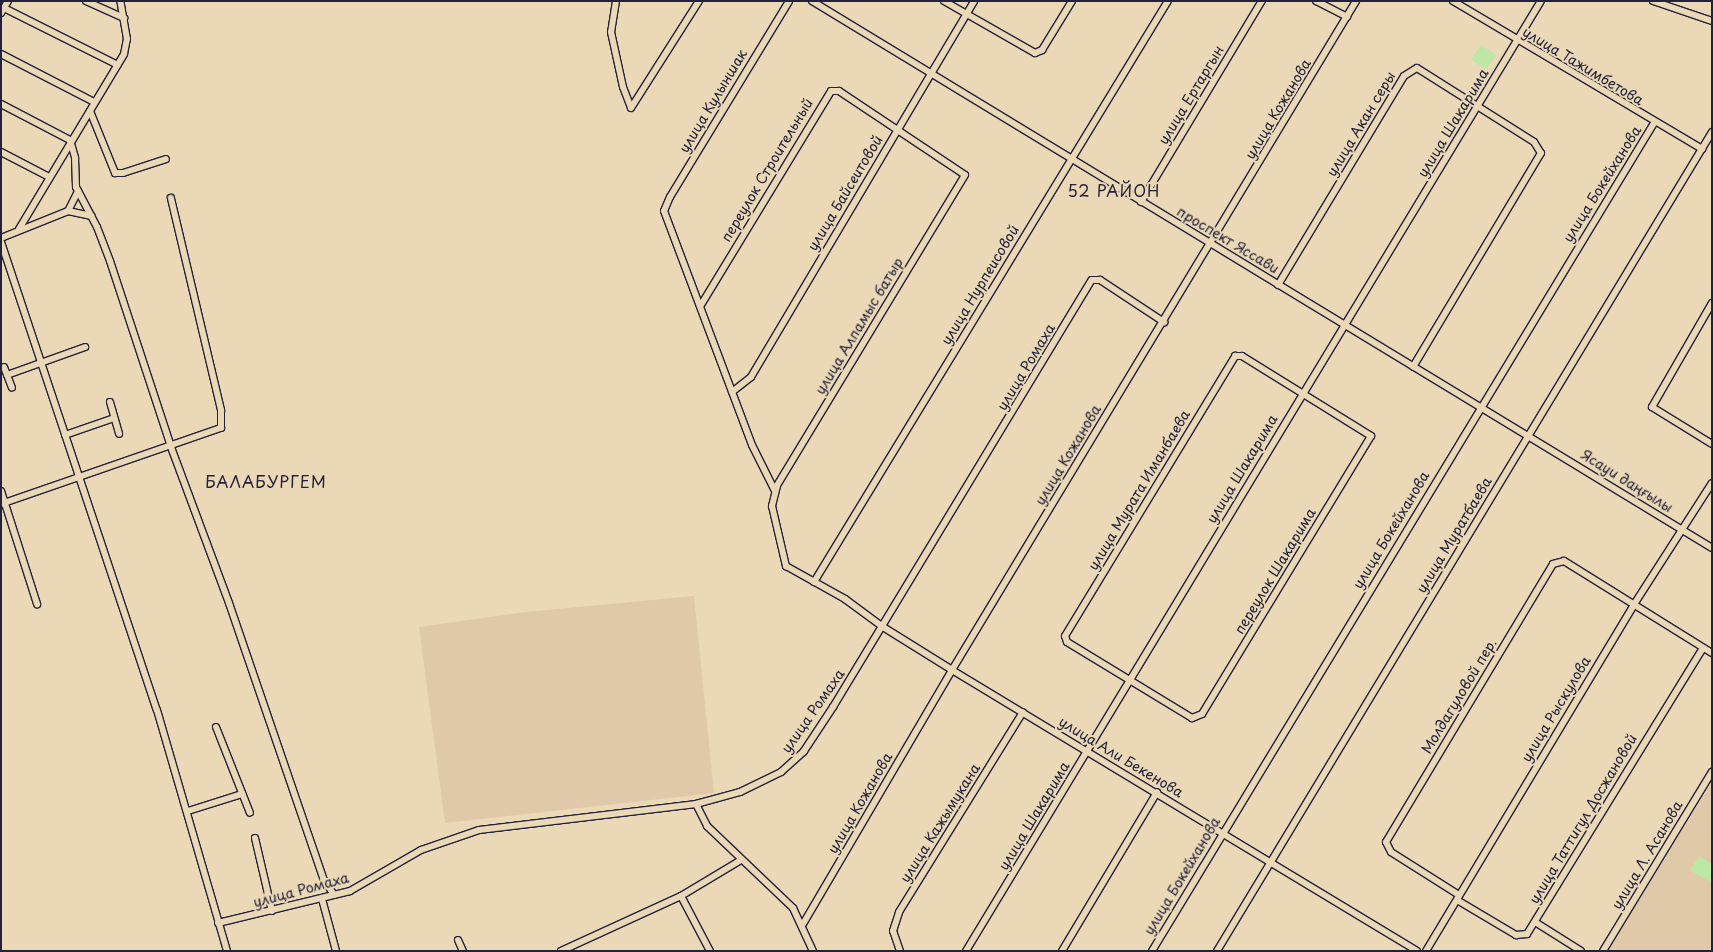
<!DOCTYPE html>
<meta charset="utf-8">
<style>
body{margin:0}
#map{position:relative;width:1713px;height:952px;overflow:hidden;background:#ebd8b6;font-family:"Playpen Sans",sans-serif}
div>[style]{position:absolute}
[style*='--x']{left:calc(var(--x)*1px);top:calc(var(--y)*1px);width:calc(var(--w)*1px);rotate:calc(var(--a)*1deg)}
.built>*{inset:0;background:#e0c9a8}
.green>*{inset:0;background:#bce7a4}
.roads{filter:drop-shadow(1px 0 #22223b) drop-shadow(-1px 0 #22223b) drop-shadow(0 1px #22223b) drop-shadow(0 -1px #22223b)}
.street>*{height:6px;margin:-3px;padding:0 3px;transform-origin:3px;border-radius:3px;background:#ebd8b6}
span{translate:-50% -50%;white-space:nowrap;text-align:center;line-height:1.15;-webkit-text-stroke:4px #ebd8b6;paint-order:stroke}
.street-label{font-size:14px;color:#22223b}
.quarter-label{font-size:16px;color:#22223b;letter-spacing:1px}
.frame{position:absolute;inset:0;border:2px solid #22223b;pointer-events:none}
</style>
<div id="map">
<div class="built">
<i style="clip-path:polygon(694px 596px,714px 793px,445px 823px,419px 627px,526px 612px)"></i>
<i style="clip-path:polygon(1712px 782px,1712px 946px,1709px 951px,1608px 951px)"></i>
</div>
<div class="green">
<i style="clip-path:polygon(1481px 45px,1496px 55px,1486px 70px,1471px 59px)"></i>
<i style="clip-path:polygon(1699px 856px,1712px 864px,1712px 883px,1690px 870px)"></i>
</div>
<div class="roads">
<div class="street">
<i style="--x:86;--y:1;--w:42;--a:24.1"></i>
<i style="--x:616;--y:1;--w:31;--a:99"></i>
<i style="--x:611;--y:32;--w:56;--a:77.7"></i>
<i style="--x:623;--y:87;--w:22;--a:69"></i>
<i style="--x:812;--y:1;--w:1053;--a:31.29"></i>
<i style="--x:944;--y:1;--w:105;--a:29.7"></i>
<i style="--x:1035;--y:53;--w:8;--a:-23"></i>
<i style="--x:1042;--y:50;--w:57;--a:-58.5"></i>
<i style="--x:1316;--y:1;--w:35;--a:27"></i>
<i style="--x:1453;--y:1;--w:290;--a:30.7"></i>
<i style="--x:1653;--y:1;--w:62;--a:18.7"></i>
<i style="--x:4;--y:8;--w:127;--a:26.6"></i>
<i style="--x:1;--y:13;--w:14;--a:-60"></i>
<i style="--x:1;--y:54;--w:105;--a:27.3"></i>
<i style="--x:1;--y:104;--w:78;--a:27.6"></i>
<i style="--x:70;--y:140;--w:19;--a:74"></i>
<i style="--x:75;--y:158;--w:29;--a:88"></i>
<i style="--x:76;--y:187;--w:45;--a:62.3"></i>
<i style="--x:97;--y:227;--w:36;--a:69"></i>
<i style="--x:110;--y:261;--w:196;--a:71.8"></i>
<i style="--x:171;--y:447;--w:166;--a:69.6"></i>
<i style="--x:229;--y:603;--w:293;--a:71.1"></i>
<i style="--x:324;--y:880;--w:18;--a:56"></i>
<i style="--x:631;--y:108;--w:127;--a:-57.6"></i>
<i style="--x:90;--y:111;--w:67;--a:68"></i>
<i style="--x:115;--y:173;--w:8;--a:0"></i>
<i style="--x:123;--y:173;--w:45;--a:-18"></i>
<i style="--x:1;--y:152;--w:54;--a:27.5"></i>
<i style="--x:1141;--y:202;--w:235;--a:-59"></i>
<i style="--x:68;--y:211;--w:22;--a:-63"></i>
<i style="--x:19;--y:229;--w:204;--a:-59"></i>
<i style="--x:124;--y:54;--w:15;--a:-79"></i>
<i style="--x:127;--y:39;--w:39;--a:-100"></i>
<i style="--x:1;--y:238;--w:72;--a:-21.9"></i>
<i style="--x:68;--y:211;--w:24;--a:12"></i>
<i style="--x:1;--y:242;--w:493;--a:71.6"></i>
<i style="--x:157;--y:710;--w:251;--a:73.8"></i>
<i style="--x:1278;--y:285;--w:244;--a:-58.9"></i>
<i style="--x:1404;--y:76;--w:15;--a:-32"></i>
<i style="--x:1417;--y:68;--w:138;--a:32.3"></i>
<i style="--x:1534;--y:142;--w:13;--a:58"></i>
<i style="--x:1541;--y:153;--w:249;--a:120.9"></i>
<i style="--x:1712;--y:303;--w:120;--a:120"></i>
<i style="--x:1652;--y:407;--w:70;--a:31.7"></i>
<i style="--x:701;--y:305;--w:250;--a:-58.7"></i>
<i style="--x:831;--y:91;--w:8;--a:0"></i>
<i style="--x:839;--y:91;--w:151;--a:33.7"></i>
<i style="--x:965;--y:175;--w:363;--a:121.2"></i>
<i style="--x:777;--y:486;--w:21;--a:104"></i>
<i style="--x:772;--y:506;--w:62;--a:76.9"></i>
<i style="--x:786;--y:566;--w:68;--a:29.2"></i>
<i style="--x:845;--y:599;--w:47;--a:36.4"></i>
<i style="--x:883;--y:627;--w:81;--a:31.9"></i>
<i style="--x:952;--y:670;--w:543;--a:31.14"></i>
<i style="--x:1235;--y:356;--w:7;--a:0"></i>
<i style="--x:1242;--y:356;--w:152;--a:31.8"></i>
<i style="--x:1371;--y:436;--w:325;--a:121.3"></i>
<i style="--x:1202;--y:714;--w:11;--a:158"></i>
<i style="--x:1192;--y:718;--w:146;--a:-148.7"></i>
<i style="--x:1067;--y:642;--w:6;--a:-108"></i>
<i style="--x:1065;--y:636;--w:328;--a:-58.7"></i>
<i style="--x:4;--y:367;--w:22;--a:69"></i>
<i style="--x:7;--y:375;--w:83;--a:-19.7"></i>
<i style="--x:732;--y:392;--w:24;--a:-38"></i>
<i style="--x:751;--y:377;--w:437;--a:-59.3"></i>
<i style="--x:110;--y:402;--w:33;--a:74"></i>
<i style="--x:65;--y:435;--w:52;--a:-19.1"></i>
<i style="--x:1;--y:491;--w:119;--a:72.3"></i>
<i style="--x:775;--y:491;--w:51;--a:-116.6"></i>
<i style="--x:752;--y:445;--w:250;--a:-110.6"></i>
<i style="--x:664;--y:211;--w:15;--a:-67"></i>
<i style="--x:670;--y:197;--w:229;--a:-58.7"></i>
<i style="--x:1;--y:504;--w:233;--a:-19.1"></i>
<i style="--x:221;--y:428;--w:18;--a:-90"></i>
<i style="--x:221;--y:410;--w:218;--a:-103.3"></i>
<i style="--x:814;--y:582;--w:680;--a:-58.65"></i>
<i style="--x:216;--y:727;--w:92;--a:68.4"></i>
<i style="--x:696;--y:804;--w:25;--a:63"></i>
<i style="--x:707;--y:826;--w:119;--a:43.6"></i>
<i style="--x:793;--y:908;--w:47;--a:65.1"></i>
<i style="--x:188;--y:811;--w:57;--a:-17.5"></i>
<i style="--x:255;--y:838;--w:75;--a:76.9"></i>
<i style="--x:1459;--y:895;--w:80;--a:-147.7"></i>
<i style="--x:1391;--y:852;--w:11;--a:-117"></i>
<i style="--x:1386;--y:842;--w:324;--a:-59"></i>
<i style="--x:1553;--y:564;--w:11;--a:-15"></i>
<i style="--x:1564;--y:561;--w:174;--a:31.9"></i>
<i style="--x:681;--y:896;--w:62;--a:62.2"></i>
<i style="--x:322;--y:899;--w:54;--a:74.9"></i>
<i style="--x:1457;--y:900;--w:69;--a:30.7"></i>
<i style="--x:1516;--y:935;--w:11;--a:-5"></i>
<i style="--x:1527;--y:934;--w:336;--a:-58.4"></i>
<i style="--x:1535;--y:922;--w:54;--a:32.2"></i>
<i style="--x:218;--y:923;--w:136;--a:-13.6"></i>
<i style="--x:350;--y:891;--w:82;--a:-30"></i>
<i style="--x:421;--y:850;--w:61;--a:-19"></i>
<i style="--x:479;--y:830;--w:219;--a:-6.8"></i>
<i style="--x:696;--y:804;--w:46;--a:-15.3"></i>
<i style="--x:740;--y:792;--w:46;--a:-26"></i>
<i style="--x:781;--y:772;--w:31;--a:-42"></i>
<i style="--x:804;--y:751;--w:53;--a:-56.6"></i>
<i style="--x:833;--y:707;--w:499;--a:-58.8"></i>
<i style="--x:1092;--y:280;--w:8;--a:0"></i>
<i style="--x:1100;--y:280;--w:77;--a:33.3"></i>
<i style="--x:803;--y:924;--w:294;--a:-59.6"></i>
<i style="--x:952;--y:670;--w:782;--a:-58.87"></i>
<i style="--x:458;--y:940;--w:12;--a:66"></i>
<i style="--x:561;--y:951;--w:132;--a:-24.6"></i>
<i style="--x:681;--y:896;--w:70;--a:-31"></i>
<i style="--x:900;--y:951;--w:21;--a:-109"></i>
<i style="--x:893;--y:931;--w:20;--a:-72"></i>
<i style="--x:899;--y:912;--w:235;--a:-58.2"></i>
<i style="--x:966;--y:951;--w:1110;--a:-58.82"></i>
<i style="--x:1062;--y:951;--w:185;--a:-59.1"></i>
<i style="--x:1152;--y:951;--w:968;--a:-58.77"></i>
<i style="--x:1217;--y:951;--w:957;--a:-58.85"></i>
<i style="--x:1426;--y:951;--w:402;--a:-59"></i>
<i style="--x:1633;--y:606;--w:146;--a:-57.3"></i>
<i style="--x:1603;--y:951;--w:210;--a:-58.7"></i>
</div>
</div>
<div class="street-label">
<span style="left:1583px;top:66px;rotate:31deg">улица Тажимбетова</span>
<span style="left:1191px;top:95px;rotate:-59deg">улица Ертаргын</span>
<span style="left:713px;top:101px;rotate:-59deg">улица Кулыншак</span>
<span style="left:1278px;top:109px;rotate:-59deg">улица Кожанова</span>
<span style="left:1453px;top:123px;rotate:-59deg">улица Шакарима</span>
<span style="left:1361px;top:124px;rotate:-59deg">улица Акан серы</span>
<span style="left:767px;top:170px;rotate:-59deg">переулок Строительный</span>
<span style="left:1602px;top:184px;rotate:-58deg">улица Бокейханова</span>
<span style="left:845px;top:193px;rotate:-59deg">улица Байсеитовой</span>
<span style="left:1228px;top:240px;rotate:31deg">проспект Яссави</span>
<span style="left:980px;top:285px;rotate:-59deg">улица Нурпеисовой</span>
<span style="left:859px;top:326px;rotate:-59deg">улица Алпамыс батыр</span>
<span style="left:1026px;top:367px;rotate:-59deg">улица Ромаха</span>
<span style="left:1068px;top:455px;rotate:-59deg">улица Кожанова</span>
<span style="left:1242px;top:469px;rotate:-59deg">улица Шакарима</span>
<span style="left:1627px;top:481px;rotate:32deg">Ясауи даңғылы</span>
<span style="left:1139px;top:490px;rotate:-59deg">улица Мурата Иманбаева</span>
<span style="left:1391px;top:530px;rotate:-59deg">улица Бокейханова</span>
<span style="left:1454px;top:535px;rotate:-59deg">улица Муратбаева</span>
<span style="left:1275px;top:571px;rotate:-59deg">переулок Шакарима</span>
<span style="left:1459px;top:696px;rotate:-59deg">Молдагуловой пер.</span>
<span style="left:1556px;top:709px;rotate:-59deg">улица Рыскулова</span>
<span style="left:813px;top:711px;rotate:-55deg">улица Ромаха</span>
<span style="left:1121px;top:757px;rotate:31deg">улица Али Бекенова</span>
<span style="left:860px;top:803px;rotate:-60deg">улица Кожанова</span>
<span style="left:1034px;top:816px;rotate:-59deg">улица Шакарима</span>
<span style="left:1583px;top:819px;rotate:-59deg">улица Таттигул Досжановой</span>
<span style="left:940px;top:823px;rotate:-58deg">улица Кажымукана</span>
<span style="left:1647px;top:855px;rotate:-59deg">улица Л. Асанова</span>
<span style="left:1182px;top:876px;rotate:-59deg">улица Бокейханова</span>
<span style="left:301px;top:890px;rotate:-15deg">улица Ромаха</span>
</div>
<div class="quarter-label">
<span style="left:1114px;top:190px">52 РАЙОН</span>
<span style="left:266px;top:481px">БАЛАБУРГЕМ</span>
</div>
<div class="frame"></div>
</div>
